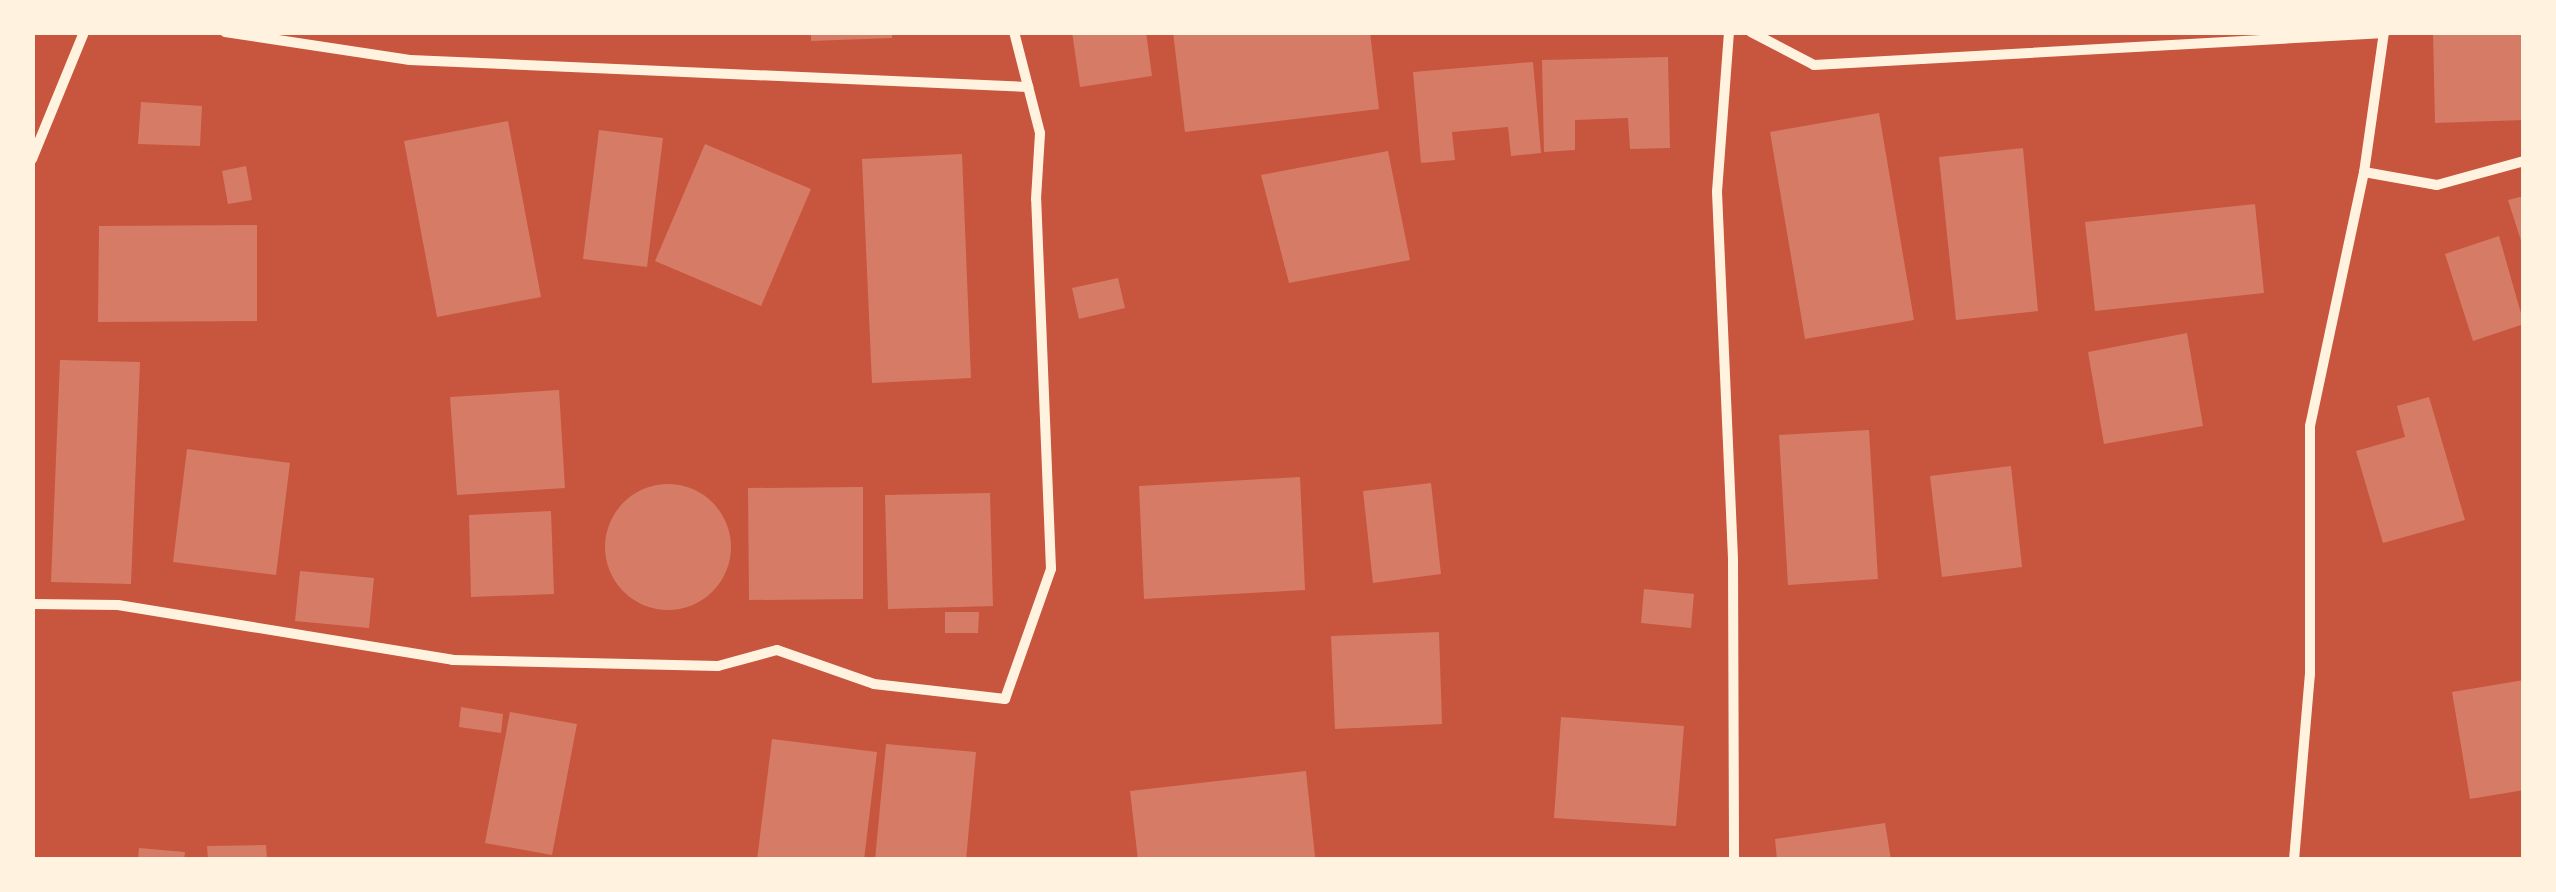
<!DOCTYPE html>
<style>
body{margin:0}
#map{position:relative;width:2556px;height:892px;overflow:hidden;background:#c8553d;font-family:Merriweather,serif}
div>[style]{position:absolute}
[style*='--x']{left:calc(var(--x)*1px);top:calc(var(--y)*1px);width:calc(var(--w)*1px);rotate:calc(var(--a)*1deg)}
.building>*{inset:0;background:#d67c66}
.round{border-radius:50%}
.minor>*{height:10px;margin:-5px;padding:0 5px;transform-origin:5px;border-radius:5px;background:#fff3e0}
span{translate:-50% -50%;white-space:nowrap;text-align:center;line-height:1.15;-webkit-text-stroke:10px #fff3e0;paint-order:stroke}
.frame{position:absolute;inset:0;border:35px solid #fff3e0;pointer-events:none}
</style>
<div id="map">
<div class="building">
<i style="clip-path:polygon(811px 32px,892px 32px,892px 38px,811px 41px)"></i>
<i style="clip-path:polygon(1072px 32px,1146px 32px,1152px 76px,1080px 87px)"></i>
<i style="clip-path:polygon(1173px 32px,1370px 32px,1379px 109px,1185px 132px)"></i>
<i style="clip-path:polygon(2433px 32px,2523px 32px,2524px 120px,2435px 123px)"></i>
<i style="clip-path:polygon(1668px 57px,1670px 148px,1630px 149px,1628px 118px,1575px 120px,1575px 150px,1544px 152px,1542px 60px)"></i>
<i style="clip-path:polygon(1533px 62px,1541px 153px,1511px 156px,1508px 127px,1452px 132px,1455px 160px,1421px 163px,1413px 72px)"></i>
<i style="clip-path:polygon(141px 102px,202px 106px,200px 146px,138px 144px)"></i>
<i style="clip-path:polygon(1879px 113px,1914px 320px,1805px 339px,1770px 132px)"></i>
<i style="clip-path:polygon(508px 121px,541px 297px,437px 317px,404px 141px)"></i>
<i style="clip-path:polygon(599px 130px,663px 138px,647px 267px,583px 259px)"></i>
<i style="clip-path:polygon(705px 144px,811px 189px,761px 306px,655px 261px)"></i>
<i style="clip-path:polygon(2023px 148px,2038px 311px,1956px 320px,1939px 157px)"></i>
<i style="clip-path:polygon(1388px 151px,1410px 260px,1289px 283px,1261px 175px)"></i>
<i style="clip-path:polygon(962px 154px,971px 378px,872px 383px,862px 159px)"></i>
<i style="clip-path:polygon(246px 166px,252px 200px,228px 204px,222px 171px)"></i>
<i style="clip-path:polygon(2524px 196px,2524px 247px,2523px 247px,2508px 200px)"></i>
<i style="clip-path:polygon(2255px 204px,2264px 293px,2095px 311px,2085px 222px)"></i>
<i style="clip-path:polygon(257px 225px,257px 321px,98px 322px,99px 226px)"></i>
<i style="clip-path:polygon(2499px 236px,2524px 324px,2473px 341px,2445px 254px)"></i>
<i style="clip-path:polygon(1118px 278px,1125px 308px,1079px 319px,1072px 288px)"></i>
<i style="clip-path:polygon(2187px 333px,2203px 426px,2104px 444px,2088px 352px)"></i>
<i style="clip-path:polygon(60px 360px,140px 362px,131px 584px,51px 582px)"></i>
<i style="clip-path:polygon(559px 390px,565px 488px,457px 495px,450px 397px)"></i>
<i style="clip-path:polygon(2429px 397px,2465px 520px,2383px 543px,2356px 451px,2405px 437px,2397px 406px)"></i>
<i style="clip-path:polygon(1869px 430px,1878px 579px,1788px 585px,1779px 435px)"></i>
<i style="clip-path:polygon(187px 449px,290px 463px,276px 575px,173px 562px)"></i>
<i style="clip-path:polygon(2011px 466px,2022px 567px,1942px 577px,1930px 476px)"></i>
<i style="clip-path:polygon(1300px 477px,1305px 590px,1144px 599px,1139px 486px)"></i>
<i style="clip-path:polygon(1431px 483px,1441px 574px,1373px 583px,1363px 491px)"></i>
<i class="round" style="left:605px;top:484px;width:126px;height:126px"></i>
<i style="clip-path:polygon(863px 487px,863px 599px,749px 600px,748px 488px)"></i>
<i style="clip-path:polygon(990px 493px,993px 606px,888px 609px,885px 495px)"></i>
<i style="clip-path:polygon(551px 511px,554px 594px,471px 597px,469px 515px)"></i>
<i style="clip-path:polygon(300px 571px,374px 578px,369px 628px,295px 621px)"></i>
<i style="clip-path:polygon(1644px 589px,1694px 594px,1691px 628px,1641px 623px)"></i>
<i style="clip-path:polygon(945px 612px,979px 612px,978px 633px,945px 633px)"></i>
<i style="clip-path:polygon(1439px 632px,1442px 724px,1335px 729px,1331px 636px)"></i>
<i style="clip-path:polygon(2524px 680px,2524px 790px,2470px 799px,2452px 692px)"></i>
<i style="clip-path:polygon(461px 707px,503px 714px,501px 733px,459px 727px)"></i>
<i style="clip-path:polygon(510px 712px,577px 724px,552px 855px,485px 843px)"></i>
<i style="clip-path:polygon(1561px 717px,1684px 726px,1676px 826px,1554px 818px)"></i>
<i style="clip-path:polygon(772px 739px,877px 752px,864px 860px,757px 860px)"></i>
<i style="clip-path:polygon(886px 744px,976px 752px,966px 860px,875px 860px)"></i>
<i style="clip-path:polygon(1306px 771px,1315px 857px,1138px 860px,1130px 791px)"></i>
<i style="clip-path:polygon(1885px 823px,1891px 860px,1777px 860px,1775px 839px)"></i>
<i style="clip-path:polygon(266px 845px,267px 860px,208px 860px,207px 846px)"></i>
<i style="clip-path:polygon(139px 848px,185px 852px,184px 860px,138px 860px)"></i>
</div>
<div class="minor">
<i style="--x:225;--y:32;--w:187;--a:8.6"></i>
<i style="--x:410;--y:60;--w:619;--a:2.5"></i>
<i style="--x:1729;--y:32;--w:160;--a:94.3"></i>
<i style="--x:1717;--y:192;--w:368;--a:87.5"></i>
<i style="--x:1733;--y:560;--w:300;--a:89.8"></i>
<i style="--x:1751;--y:32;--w:71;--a:27.6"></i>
<i style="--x:1814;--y:65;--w:571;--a:-3.21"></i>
<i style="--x:2384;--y:32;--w:141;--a:98.1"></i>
<i style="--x:2364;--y:172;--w:74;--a:10.1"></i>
<i style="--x:2437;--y:185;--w:90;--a:-15.4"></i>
<i style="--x:32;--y:159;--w:137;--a:-67.7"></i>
<i style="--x:32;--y:604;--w:86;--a:0.7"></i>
<i style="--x:118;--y:605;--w:339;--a:9.3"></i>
<i style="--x:453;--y:660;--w:265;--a:1.3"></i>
<i style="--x:718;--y:666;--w:61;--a:-15.2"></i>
<i style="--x:777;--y:650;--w:103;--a:19.3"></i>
<i style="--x:874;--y:684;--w:132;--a:6.5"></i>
<i style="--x:1005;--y:699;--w:138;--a:-70.5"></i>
<i style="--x:1051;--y:569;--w:370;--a:-92.3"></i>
<i style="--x:1036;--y:199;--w:66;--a:-86.5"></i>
<i style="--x:1040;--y:133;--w:104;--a:-104.4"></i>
<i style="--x:2294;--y:860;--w:187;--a:-85.1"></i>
<i style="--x:2310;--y:674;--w:248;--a:-90"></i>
<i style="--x:2310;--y:426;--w:260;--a:-78"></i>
</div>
<div class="frame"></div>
</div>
